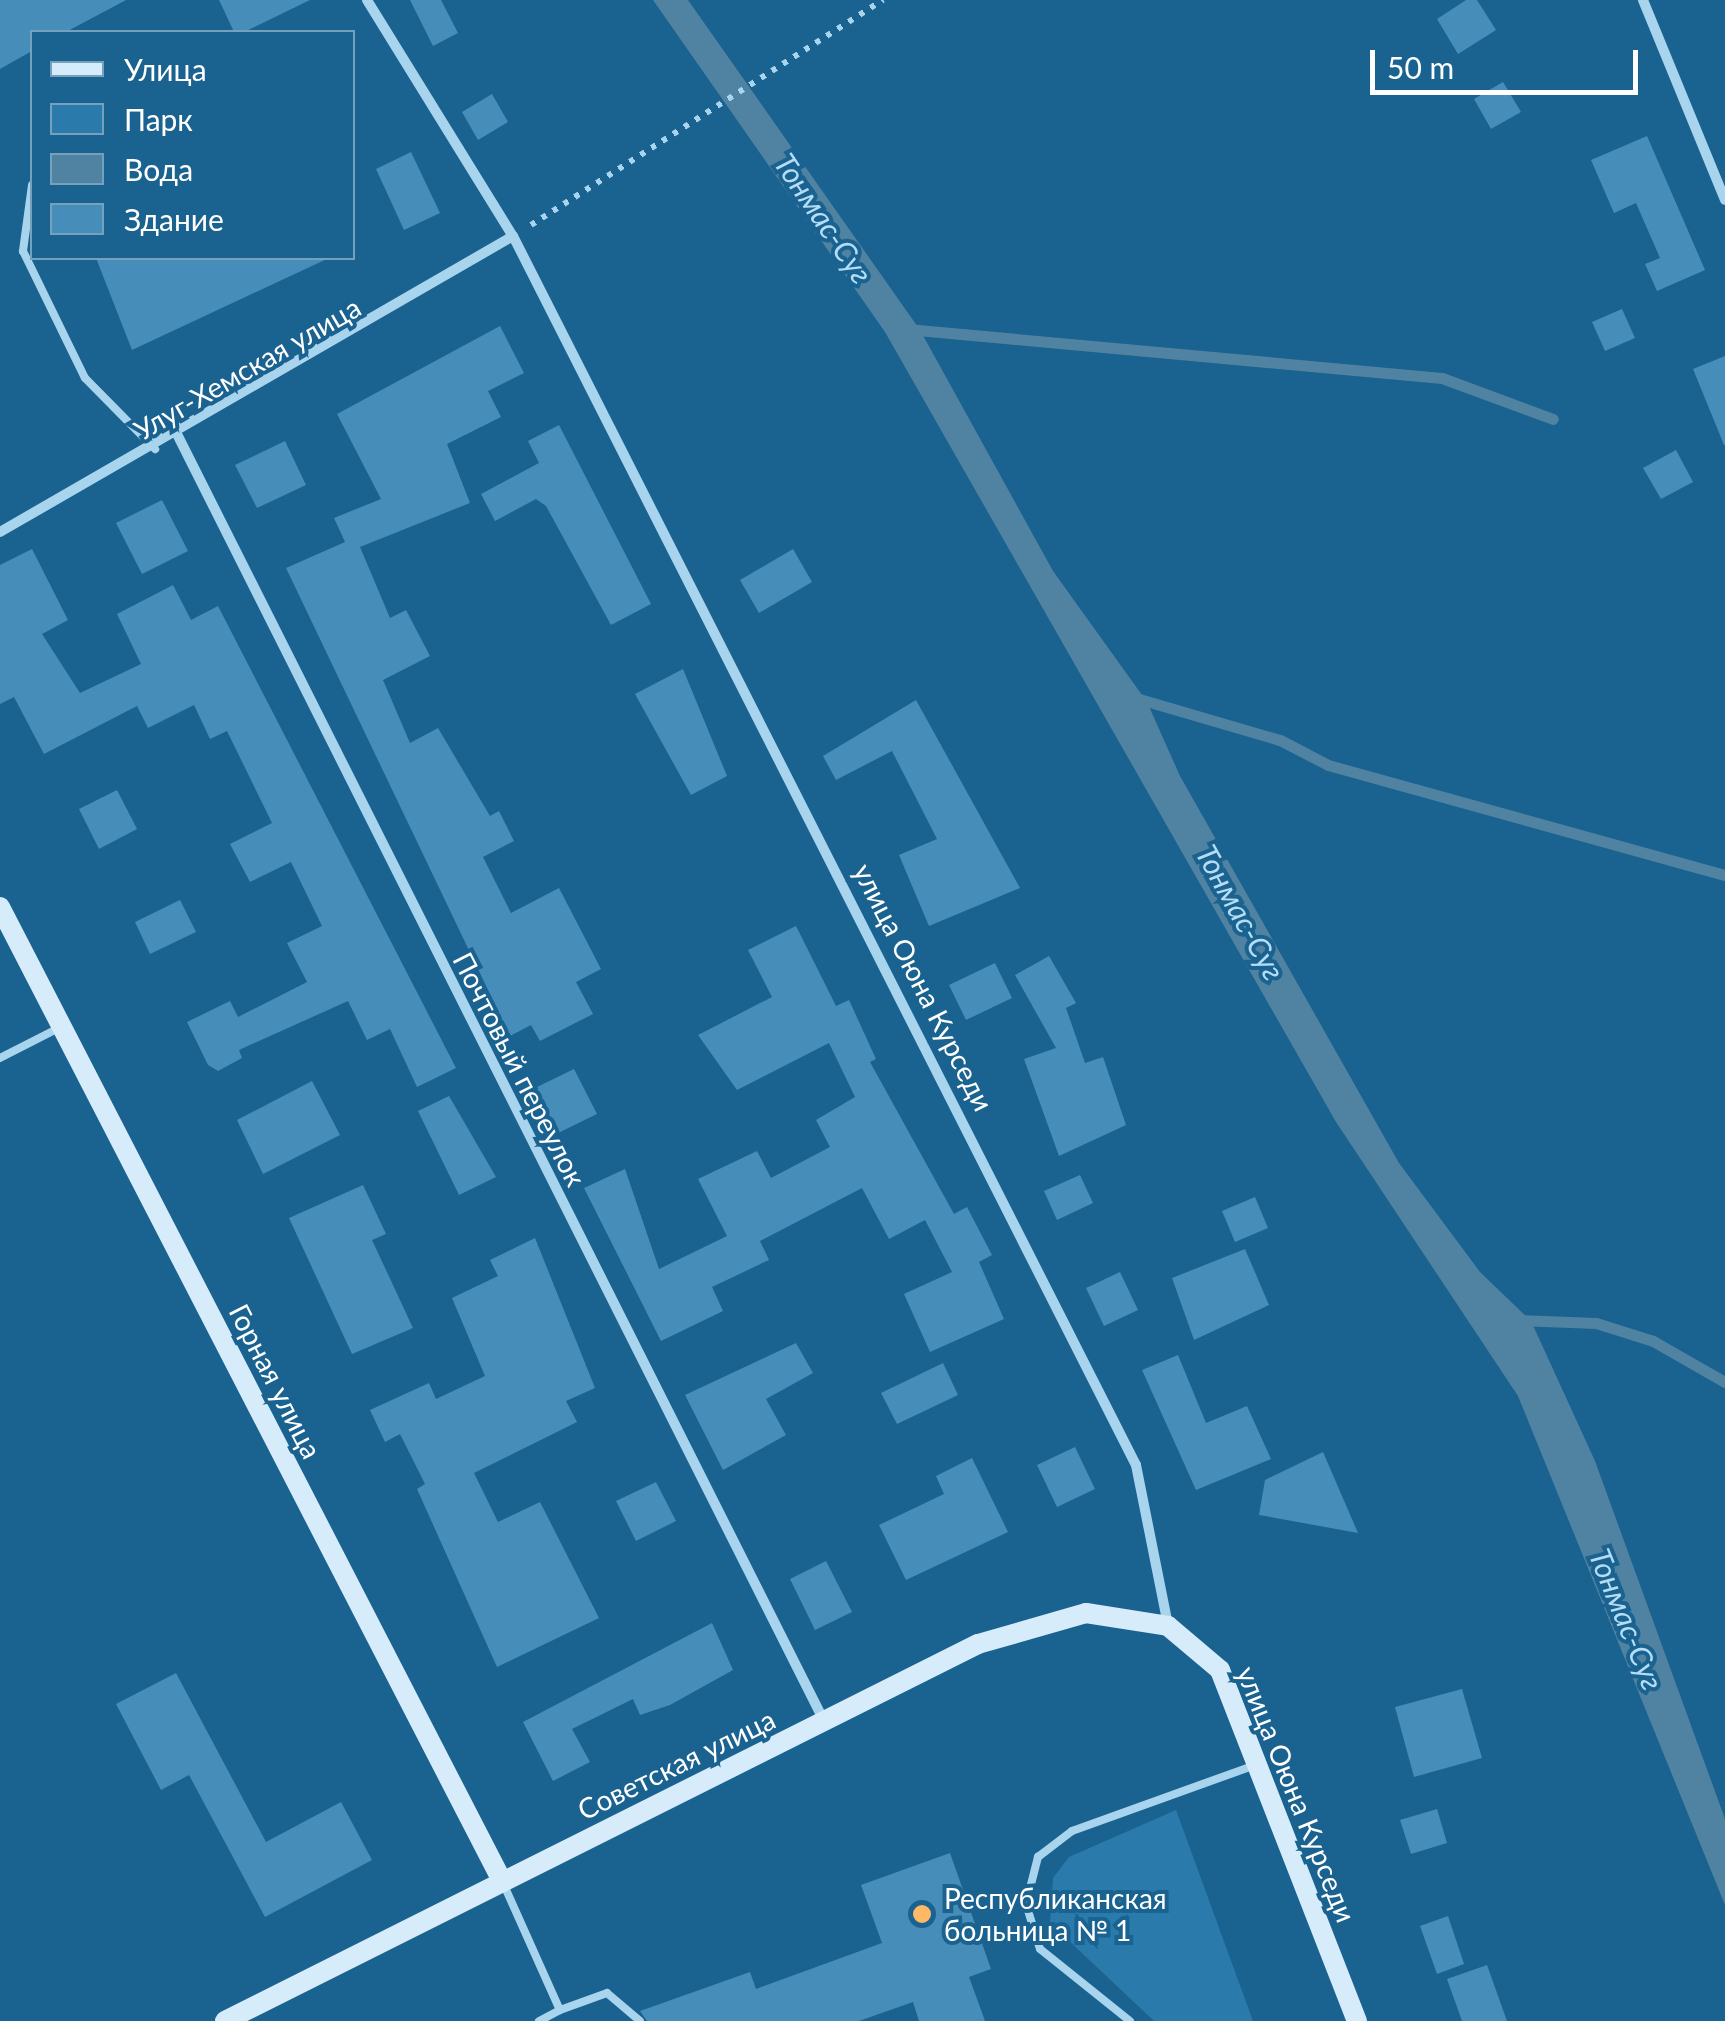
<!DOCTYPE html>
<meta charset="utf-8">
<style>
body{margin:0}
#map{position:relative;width:1725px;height:2021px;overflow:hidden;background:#1a6290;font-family:Lato,sans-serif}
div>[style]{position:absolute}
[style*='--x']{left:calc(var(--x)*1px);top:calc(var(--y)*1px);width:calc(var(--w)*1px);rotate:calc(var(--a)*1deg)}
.green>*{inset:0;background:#2a7bac}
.water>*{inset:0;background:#5082a2}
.stream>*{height:11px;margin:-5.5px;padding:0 5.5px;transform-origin:5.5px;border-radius:5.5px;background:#5082a2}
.building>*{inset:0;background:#478db9}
.path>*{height:6px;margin-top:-3px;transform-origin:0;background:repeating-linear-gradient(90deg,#a8d4ee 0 5px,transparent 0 13px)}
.lane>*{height:8px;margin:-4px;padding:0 4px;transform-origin:4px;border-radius:4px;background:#a8d4ee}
.street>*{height:10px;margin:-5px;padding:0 5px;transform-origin:5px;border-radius:5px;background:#a8d4ee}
.secondary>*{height:20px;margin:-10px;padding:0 10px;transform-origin:10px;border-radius:10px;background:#d6ecfa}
.dots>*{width:28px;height:28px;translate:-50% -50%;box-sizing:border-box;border:5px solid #1a6290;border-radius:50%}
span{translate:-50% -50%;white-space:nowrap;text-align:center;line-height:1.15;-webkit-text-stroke:8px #1a6290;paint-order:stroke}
.street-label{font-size:28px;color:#fff}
.poi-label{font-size:28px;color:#fff}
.left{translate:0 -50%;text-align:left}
.water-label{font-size:30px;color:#b4ddf5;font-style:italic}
.legend{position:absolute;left:30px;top:30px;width:325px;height:230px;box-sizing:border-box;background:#1a6290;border:2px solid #76a1bc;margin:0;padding:12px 18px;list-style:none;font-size:30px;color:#fff}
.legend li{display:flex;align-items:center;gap:20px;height:50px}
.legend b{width:50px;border:2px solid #76a1bc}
.scale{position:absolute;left:1370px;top:50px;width:268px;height:45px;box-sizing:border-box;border:5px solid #fff;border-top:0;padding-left:12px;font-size:30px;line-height:35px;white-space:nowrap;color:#fff;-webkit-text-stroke:8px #1a6290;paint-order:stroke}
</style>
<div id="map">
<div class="green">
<i style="clip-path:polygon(1176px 1810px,1253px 2021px,1154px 2021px,1050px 1923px,1053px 1878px,1069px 1857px)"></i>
</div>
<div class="water">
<i style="clip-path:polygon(653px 0,688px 0,920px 330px,1053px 571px,1147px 702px,1180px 776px,1399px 1163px,1480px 1272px,1531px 1321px,1595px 1461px,1725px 1819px,1725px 1905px,1518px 1396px,1336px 1122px,885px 332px)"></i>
</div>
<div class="stream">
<i style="--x:907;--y:329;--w:537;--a:5.23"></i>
<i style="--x:1442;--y:378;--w:118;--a:20.3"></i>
<i style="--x:1136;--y:698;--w:150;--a:16.3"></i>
<i style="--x:1280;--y:740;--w:54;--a:27.5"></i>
<i style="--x:1328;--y:765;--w:412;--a:15.5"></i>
<i style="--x:1518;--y:1320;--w:78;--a:2.2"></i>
<i style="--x:1596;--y:1323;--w:60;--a:17.5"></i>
<i style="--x:1653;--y:1341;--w:83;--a:29.7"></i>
</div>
<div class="building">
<i style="clip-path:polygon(0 0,126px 0,66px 32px,32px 32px,32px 51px,0 69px)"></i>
<i style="clip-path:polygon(219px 0,310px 0,244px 32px,234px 32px)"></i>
<i style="clip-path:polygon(410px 0,441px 0,458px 33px,433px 46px)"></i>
<i style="clip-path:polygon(1466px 0,1477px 0,1496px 30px,1458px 54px,1437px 19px)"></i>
<i style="clip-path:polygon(1503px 82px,1521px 112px,1491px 129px,1474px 99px)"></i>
<i style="clip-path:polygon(492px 94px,508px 122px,478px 140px,462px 112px)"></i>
<i style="clip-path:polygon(1647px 136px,1705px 270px,1657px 291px,1645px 264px,1660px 258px,1636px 203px,1614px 213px,1591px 160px)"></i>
<i style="clip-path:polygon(411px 152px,440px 213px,404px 230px,376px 169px)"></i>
<i style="clip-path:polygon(96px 258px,329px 258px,132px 350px)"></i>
<i style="clip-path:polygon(1622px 309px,1635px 338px,1605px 351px,1592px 322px)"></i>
<i style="clip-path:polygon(500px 326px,524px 373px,488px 391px,501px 417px,447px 444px,470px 503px,360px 547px,390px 618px,406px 610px,430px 656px,383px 680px,410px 743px,438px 728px,490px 816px,499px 811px,514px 841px,483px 857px,511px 913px,559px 888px,601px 969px,576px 982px,593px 1014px,540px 1041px,531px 1025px,510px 1036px,286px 568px,345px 542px,334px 518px,381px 499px,337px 414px)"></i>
<i style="clip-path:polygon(1725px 356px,1725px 445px,1724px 445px,1693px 369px)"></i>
<i style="clip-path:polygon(559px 425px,651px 604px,611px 625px,546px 506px,536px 499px,495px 521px,481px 494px,539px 463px,528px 441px)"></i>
<i style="clip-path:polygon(285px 441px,306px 485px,257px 508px,235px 465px)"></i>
<i style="clip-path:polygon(1676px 450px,1693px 482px,1661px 499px,1643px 468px)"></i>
<i style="clip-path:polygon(162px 500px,188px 551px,142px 574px,116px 523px)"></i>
<i style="clip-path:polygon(32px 549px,68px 620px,42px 634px,80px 693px,141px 664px,117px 614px,173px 585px,191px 620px,218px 606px,456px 1068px,417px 1087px,390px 1029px,367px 1040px,348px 1001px,239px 1050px,242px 1058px,218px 1071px,208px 1065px,187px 1022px,230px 1001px,238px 1017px,307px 982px,287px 943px,322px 926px,291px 862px,250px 882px,230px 844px,272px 823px,227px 731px,210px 739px,194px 705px,148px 728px,137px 706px,44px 754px,14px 697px,0 704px,0 565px)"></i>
<i style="clip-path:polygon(793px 549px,812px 582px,759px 613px,740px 580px)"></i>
<i style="clip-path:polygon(683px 669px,727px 776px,691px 795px,635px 694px)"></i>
<i style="clip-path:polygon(916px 700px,1020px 888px,929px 926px,899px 855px,937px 839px,892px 751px,836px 780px,823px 756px)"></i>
<i style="clip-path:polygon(117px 790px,137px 829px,99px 849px,79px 809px)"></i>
<i style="clip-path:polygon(180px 900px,196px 932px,150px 954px,135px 922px)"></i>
<i style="clip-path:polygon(796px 926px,836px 1006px,849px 1000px,876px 1059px,870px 1062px,954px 1214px,967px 1207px,992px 1255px,979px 1262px,1004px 1319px,930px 1352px,904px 1294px,952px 1272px,925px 1220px,889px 1239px,862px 1188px,760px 1241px,769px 1260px,712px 1287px,723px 1311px,661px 1341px,584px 1188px,625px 1169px,659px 1269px,727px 1236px,698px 1179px,757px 1151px,771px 1178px,830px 1147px,816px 1120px,855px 1097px,829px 1043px,737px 1090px,698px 1035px,772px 997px,748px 950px)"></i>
<i style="clip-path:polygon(1049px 956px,1076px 1003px,1066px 1008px,1085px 1063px,1103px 1057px,1126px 1125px,1059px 1156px,1024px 1059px,1056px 1048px,1015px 975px)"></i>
<i style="clip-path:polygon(995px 963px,1012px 998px,966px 1020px,949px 985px)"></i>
<i style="clip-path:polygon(574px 1069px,597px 1114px,558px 1133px,535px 1088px)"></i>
<i style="clip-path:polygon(312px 1081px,340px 1135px,263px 1174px,237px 1120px)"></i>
<i style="clip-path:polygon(449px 1096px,496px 1177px,459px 1195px,418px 1111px)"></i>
<i style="clip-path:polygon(1080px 1175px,1093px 1203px,1057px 1220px,1044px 1191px)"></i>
<i style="clip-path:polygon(363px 1185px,386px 1234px,372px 1240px,413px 1328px,352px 1354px,289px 1218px)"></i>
<i style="clip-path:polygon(1255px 1197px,1268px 1228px,1235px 1242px,1222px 1211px)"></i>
<i style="clip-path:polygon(535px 1238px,595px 1388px,566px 1401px,577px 1422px,474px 1473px,498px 1522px,540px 1502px,599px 1618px,497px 1667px,417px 1489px,425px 1484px,400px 1434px,385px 1442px,370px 1410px,429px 1383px,436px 1399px,485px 1376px,452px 1298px,498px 1276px,490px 1260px)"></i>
<i style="clip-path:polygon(1245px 1249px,1269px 1305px,1194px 1340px,1172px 1278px)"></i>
<i style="clip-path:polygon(1120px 1272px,1138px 1310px,1104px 1326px,1086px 1288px)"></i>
<i style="clip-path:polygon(796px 1343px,813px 1373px,766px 1399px,786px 1435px,723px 1470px,685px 1395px)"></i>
<i style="clip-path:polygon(1178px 1355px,1206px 1423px,1247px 1406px,1271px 1459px,1196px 1490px,1142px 1370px)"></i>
<i style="clip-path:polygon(943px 1363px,958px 1395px,897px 1424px,881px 1393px)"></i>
<i style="clip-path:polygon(1075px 1447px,1095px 1489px,1057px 1507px,1037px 1465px)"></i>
<i style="clip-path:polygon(1323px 1452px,1358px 1533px,1259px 1515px,1265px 1480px)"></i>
<i style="clip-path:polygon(972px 1458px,1008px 1532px,906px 1580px,879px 1525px,944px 1494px,936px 1476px)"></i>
<i style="clip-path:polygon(656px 1482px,676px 1521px,636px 1541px,616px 1501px)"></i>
<i style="clip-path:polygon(826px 1561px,852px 1612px,815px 1630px,790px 1579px)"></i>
<i style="clip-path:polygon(712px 1623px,733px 1670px,670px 1705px,640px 1715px,633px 1699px,572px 1729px,590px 1762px,553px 1781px,523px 1722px)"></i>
<i style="clip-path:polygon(176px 1673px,266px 1842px,341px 1802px,372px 1860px,265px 1917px,189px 1775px,161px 1790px,116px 1704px)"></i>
<i style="clip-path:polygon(1462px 1689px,1482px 1758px,1414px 1777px,1395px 1707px)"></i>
<i style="clip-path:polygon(1437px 1809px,1447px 1843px,1411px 1854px,1400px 1820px)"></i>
<i style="clip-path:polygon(950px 1853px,991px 1969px,969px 1977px,985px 2021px,919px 2021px,913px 2002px,859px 2021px,647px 2021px,640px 2011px,750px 1972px,756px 1989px,882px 1943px,861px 1885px)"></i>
<i style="clip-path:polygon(1448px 1916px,1464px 1964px,1437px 1974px,1420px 1926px)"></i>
<i style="clip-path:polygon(1487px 1965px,1507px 2021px,1462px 2021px,1447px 1979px)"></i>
</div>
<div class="path">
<i style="--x:531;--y:225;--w:418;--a:-32.6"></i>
</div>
<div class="lane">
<i style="--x:32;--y:185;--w:67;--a:97.8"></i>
<i style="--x:23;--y:251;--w:141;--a:64"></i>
<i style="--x:85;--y:378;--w:100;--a:45.4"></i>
<i style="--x:0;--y:1058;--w:66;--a:-27"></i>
<i style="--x:504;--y:1885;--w:137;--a:65.9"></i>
<i style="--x:560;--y:2010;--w:24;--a:152"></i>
<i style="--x:560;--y:2010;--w:50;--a:-19.9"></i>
<i style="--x:607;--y:1993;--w:43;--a:40.3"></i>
<i style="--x:1130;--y:2021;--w:115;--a:-141.3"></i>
<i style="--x:1040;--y:1949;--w:47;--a:-107.3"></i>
<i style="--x:1026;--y:1904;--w:49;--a:-75.7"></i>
<i style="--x:1038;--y:1857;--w:43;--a:-37.4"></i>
<i style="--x:1072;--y:1831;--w:195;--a:-19.8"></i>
</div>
<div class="street">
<i style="--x:367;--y:0;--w:278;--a:58.3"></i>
<i style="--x:513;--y:236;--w:1378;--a:63.12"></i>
<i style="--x:1136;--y:1465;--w:163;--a:78.7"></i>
<i style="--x:1643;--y:0;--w:216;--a:67.7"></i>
<i style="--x:178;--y:436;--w:1438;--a:63.31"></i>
<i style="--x:0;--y:532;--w:592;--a:-29.98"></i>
</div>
<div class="secondary">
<i style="--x:0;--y:907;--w:1096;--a:62.73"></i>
<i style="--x:225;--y:2021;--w:842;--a:-26.6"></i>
<i style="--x:978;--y:1644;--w:112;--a:-16"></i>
<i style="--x:1086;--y:1613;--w:83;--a:9"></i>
<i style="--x:1168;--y:1626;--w:68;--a:40.2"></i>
<i style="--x:1220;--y:1670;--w:377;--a:68.7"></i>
</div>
<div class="dots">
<i style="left:922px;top:1914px;background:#ffb966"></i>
</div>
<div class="street-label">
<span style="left:247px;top:368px;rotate:-30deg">Улуг-Хемская улица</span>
<span style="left:924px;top:987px;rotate:63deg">улица Оюна Курседи</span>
<span style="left:520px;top:1069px;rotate:63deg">Почтовый переулок</span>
<span style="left:276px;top:1381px;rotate:63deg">Горная улица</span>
<span style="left:676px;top:1764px;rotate:-26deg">Советская улица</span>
<span style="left:1297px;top:1794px;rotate:68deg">улица Оюна Курседи</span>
</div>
<div class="poi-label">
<span class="left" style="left:944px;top:1914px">Республиканская<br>больница № 1</span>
</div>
<div class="water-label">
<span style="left:824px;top:218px;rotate:56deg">Тонмас-Суг</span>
<span style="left:1241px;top:912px;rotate:61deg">Тонмас-Суг</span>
<span style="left:1627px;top:1619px;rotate:68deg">Тонмас-Суг</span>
</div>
<ul class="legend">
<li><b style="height:12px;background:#d6ecfa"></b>Улица</li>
<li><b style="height:28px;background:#2a7bac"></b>Парк</li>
<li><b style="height:28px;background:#5082a2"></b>Вода</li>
<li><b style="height:28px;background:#478db9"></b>Здание</li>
</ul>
<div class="scale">50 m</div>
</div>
